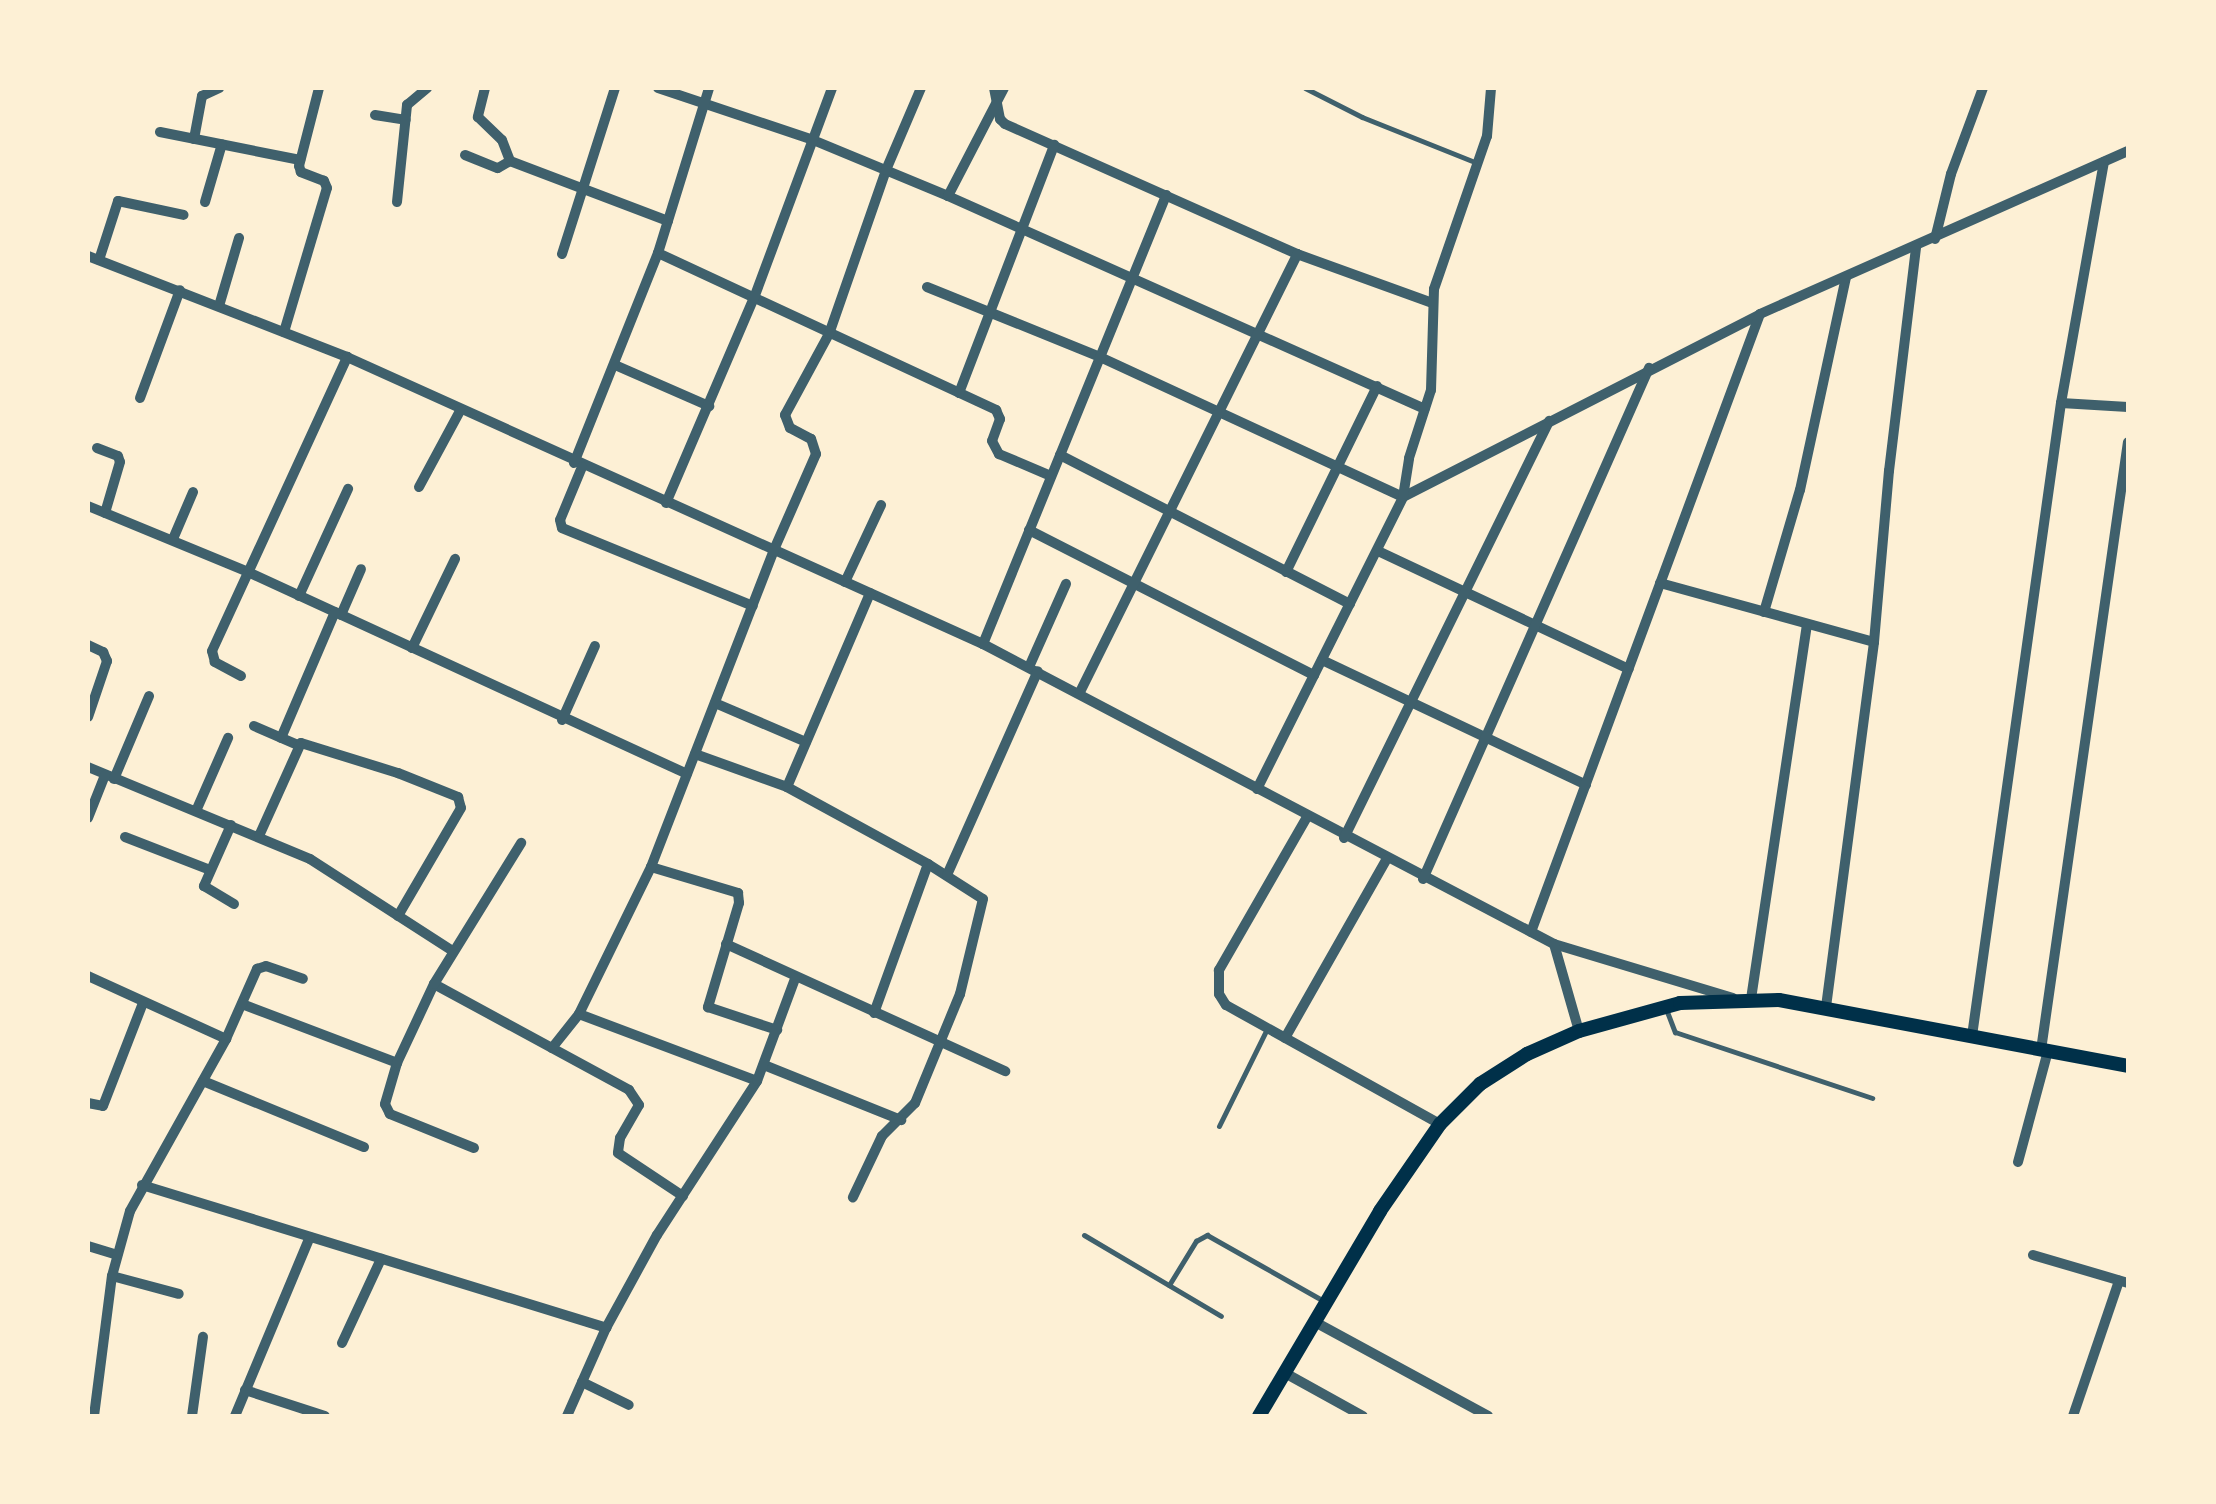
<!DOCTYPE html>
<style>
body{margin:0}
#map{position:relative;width:2216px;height:1504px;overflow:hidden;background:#fdf0d5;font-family:"Fira Sans Condensed",sans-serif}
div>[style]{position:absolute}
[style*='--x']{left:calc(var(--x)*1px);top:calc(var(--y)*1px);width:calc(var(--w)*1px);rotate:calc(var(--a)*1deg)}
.service>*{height:5px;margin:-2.5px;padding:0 2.5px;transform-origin:2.5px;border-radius:2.5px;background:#3f606c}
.minor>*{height:10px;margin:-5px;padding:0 5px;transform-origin:5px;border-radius:5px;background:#3f606c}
.secondary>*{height:14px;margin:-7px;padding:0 7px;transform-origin:7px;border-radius:7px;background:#003049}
span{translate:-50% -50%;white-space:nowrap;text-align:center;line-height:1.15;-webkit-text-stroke:10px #fdf0d5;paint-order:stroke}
.frame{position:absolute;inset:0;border:90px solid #fdf0d5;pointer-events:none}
</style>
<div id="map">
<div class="service">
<i style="--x:1305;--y:88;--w:64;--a:27"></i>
<i style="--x:1362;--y:117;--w:124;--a:21.8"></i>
<i style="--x:1666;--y:1009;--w:25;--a:69"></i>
<i style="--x:1675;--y:1032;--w:208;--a:18.5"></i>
<i style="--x:1219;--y:1126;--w:106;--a:-63.7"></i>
<i style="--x:1084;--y:1235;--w:159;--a:30.6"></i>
<i style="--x:1169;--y:1285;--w:52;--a:-58.5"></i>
<i style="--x:1196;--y:1241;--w:13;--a:-29"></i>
<i style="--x:1207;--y:1235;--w:132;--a:29.5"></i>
</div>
<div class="minor">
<i style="--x:485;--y:88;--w:30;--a:104"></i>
<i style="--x:478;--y:117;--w:33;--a:44"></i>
<i style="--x:502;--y:140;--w:22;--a:69"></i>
<i style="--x:510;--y:161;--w:169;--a:20.8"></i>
<i style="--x:658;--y:88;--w:163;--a:18.5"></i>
<i style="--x:813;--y:140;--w:146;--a:22.5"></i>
<i style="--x:948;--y:196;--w:522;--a:24.06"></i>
<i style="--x:994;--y:88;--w:32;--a:79"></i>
<i style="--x:1000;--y:119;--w:7;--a:45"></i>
<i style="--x:1005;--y:124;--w:320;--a:24"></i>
<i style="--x:1297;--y:254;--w:144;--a:19.9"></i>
<i style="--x:375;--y:115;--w:31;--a:9"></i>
<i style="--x:160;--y:132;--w:143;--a:11.3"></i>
<i style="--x:194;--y:139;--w:44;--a:-79.5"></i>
<i style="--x:202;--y:96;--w:19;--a:-25"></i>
<i style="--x:465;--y:155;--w:35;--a:22"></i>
<i style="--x:498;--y:168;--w:14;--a:-30"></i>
<i style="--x:948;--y:196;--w:122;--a:-62.6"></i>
<i style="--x:205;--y:202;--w:60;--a:-73.7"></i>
<i style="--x:397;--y:202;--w:98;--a:-84.1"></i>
<i style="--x:407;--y:105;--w:26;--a:-40"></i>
<i style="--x:1935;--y:239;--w:67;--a:-76.2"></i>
<i style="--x:1951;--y:174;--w:92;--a:-69.6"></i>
<i style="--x:658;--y:253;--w:373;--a:24.9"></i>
<i style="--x:996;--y:410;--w:10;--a:66"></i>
<i style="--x:1000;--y:419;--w:23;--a:110"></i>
<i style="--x:992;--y:441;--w:15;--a:62"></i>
<i style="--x:999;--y:454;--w:56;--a:22.9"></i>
<i style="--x:562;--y:254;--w:174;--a:-72.3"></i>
<i style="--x:88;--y:256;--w:278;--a:21.3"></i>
<i style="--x:347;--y:357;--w:698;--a:24.29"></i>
<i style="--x:983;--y:644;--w:645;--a:27.72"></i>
<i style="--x:1554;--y:944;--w:187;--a:16.8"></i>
<i style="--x:99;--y:260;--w:62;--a:-72.1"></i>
<i style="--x:118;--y:201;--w:67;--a:12"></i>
<i style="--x:927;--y:287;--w:187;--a:22"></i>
<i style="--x:1100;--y:357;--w:334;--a:24.8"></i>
<i style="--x:219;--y:306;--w:71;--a:-73.6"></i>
<i style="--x:284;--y:332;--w:150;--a:-73.4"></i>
<i style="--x:327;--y:188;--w:8;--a:-113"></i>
<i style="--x:324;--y:181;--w:25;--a:-159"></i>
<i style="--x:301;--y:172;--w:6;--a:-108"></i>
<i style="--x:299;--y:166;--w:81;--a:-75.6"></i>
<i style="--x:615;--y:365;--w:103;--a:23.6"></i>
<i style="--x:959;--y:393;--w:266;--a:-69"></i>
<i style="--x:140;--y:398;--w:115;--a:-69.7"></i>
<i style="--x:2061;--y:403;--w:67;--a:3.4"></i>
<i style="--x:97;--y:448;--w:22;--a:21"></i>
<i style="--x:118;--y:456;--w:6;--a:72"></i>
<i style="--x:120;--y:462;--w:53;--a:106.4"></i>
<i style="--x:1060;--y:455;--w:326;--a:27.2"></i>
<i style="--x:574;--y:463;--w:226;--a:-68.2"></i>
<i style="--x:658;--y:253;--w:173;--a:-72.8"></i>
<i style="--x:582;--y:467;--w:57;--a:112.5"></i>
<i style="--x:560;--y:520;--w:8;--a:76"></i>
<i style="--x:562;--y:528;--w:206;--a:22.2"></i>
<i style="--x:419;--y:487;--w:86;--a:-61.7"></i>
<i style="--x:1403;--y:497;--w:401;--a:-27.1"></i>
<i style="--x:1760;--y:314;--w:402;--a:-23.9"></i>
<i style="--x:666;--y:503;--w:223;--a:-66.8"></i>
<i style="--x:754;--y:298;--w:224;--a:-69.6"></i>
<i style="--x:88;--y:506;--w:173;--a:22.4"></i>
<i style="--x:248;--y:572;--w:483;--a:24.7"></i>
<i style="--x:1029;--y:530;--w:320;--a:27"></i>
<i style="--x:173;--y:539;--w:51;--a:-66.9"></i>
<i style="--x:1378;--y:551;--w:277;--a:25.2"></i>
<i style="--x:1286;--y:572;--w:207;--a:-63.9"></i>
<i style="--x:845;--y:582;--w:85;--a:-64.9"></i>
<i style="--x:1660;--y:583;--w:222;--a:15.4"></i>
<i style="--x:299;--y:596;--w:118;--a:-65.4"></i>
<i style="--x:1764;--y:612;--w:127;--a:-73.6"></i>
<i style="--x:1800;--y:490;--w:217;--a:-77.8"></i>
<i style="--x:341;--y:615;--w:50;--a:-66.5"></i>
<i style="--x:983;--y:644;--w:485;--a:-67.8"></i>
<i style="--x:88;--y:645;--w:17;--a:25"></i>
<i style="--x:103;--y:652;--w:10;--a:66"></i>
<i style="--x:107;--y:661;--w:59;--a:108.7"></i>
<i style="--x:412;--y:648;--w:99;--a:-64.2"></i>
<i style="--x:1322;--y:660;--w:292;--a:25.3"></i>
<i style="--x:1029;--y:667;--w:91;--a:-66"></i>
<i style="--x:241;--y:676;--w:30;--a:-152"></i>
<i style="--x:215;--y:662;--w:11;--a:-105"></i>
<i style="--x:212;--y:651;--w:324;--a:-65.3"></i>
<i style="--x:1080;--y:692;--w:489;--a:-63.6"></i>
<i style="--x:715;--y:703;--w:99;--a:23.2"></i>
<i style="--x:562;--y:720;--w:81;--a:-66"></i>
<i style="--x:254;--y:726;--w:48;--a:23.4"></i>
<i style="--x:281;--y:738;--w:137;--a:-66.8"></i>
<i style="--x:695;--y:754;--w:98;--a:19.7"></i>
<i style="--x:787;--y:787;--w:161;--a:28.6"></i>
<i style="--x:928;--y:864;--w:65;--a:32.5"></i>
<i style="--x:983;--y:899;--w:98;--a:103.6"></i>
<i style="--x:960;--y:994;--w:118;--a:112.4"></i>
<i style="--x:915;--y:1103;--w:47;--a:135"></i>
<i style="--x:882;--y:1136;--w:68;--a:115.4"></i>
<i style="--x:88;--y:767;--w:240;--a:22.5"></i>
<i style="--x:310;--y:859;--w:170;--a:32.8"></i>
<i style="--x:114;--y:779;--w:90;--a:-67.1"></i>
<i style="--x:787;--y:787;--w:211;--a:-66.8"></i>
<i style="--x:1257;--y:789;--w:326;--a:-63.4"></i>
<i style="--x:1403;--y:497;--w:39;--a:-81"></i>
<i style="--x:1409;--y:458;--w:71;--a:-72.1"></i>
<i style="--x:1431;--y:390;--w:101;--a:-88.3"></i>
<i style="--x:1434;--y:289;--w:162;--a:-70.9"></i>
<i style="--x:1487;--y:136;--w:48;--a:-85.2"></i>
<i style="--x:196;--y:811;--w:80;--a:-66.3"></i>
<i style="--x:1307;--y:817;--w:177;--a:119.9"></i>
<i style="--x:1219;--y:970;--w:24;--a:90"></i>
<i style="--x:1219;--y:994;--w:13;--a:58"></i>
<i style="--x:1226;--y:1005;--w:245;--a:29.1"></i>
<i style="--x:88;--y:818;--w:46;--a:-68.4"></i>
<i style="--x:231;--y:825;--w:67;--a:113.9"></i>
<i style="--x:204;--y:886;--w:35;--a:31"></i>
<i style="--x:259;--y:836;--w:102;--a:-65.7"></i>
<i style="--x:301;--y:743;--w:102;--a:17.2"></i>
<i style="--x:398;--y:773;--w:65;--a:21.8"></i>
<i style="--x:458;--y:797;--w:11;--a:75"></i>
<i style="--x:461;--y:808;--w:125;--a:120.3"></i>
<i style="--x:125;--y:837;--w:91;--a:21.2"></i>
<i style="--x:1344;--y:838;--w:465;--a:-63.8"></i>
<i style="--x:651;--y:867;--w:91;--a:16.6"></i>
<i style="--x:738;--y:893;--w:10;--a:84"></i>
<i style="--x:739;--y:903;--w:109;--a:106.6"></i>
<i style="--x:708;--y:1007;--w:73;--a:18.4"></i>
<i style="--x:947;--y:875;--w:223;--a:-66"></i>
<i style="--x:1423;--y:879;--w:559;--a:-66.14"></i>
<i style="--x:1531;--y:932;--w:659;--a:-69.67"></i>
<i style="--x:726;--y:944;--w:307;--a:24.5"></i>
<i style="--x:1554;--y:944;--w:91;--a:74"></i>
<i style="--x:88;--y:976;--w:152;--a:24.5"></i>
<i style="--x:434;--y:984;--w:222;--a:28.5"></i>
<i style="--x:629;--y:1090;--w:18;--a:56"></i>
<i style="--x:639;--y:1105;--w:38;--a:120"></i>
<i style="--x:620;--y:1138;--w:15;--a:98"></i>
<i style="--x:618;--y:1153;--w:78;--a:33.5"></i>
<i style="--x:1751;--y:999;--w:379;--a:-81.5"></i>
<i style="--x:242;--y:1004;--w:166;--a:20.8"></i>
<i style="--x:1826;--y:1007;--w:368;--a:-82.5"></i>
<i style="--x:1874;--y:642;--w:172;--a:-85"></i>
<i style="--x:1889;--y:471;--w:225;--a:-83.1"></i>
<i style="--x:874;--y:1013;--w:158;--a:-70.1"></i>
<i style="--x:579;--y:1014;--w:190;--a:20.6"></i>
<i style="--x:1972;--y:1036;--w:639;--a:-82"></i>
<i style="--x:2061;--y:403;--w:245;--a:-79.9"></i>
<i style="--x:1285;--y:1038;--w:205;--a:-60.4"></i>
<i style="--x:552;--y:1048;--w:43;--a:-51.5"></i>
<i style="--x:579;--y:1014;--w:164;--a:-63.9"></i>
<i style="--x:651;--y:867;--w:338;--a:-68.8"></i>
<i style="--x:773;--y:552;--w:107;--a:-66.3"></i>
<i style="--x:816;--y:454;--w:16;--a:-108"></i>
<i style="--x:811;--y:439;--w:24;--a:-152"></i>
<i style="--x:790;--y:428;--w:14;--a:-111"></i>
<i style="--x:785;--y:415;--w:92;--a:-61.5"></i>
<i style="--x:829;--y:334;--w:174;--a:-70.8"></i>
<i style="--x:886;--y:170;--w:89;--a:-66.9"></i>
<i style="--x:2041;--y:1050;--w:614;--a:-81.86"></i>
<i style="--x:764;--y:1065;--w:148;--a:21.9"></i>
<i style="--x:203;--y:1081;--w:174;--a:22.3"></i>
<i style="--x:88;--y:1103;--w:15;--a:11"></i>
<i style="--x:103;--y:1106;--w:110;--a:-68.8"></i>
<i style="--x:474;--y:1148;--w:91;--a:-158"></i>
<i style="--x:390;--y:1114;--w:11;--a:-117"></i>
<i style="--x:385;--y:1104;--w:43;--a:-73.7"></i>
<i style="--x:397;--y:1063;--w:87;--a:-64.9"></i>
<i style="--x:434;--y:984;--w:166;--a:-58.3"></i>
<i style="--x:2018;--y:1162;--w:115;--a:-74.9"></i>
<i style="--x:142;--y:1185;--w:486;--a:17.1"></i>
<i style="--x:88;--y:1246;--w:30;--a:17"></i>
<i style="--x:2033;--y:1255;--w:99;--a:16.4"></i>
<i style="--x:112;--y:1276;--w:69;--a:15"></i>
<i style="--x:1315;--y:1322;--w:197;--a:28.5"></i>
<i style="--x:342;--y:1343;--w:93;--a:-65.1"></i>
<i style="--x:1285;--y:1373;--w:89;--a:28.9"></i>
<i style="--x:582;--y:1382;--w:52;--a:26.1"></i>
<i style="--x:245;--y:1390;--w:84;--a:18"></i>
<i style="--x:94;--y:1416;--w:141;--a:-82.7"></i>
<i style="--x:112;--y:1276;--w:67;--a:-74.5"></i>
<i style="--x:130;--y:1211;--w:197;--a:-60.8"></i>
<i style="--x:226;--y:1039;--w:77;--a:-66.1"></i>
<i style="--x:257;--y:969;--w:9;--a:-18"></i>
<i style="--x:266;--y:966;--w:39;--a:19"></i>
<i style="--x:192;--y:1416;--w:80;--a:-82.1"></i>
<i style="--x:235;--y:1416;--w:194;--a:-67.3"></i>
<i style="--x:567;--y:1416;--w:96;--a:-66.1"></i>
<i style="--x:606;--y:1328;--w:106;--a:-61.3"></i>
<i style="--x:657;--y:1235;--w:184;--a:-57"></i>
<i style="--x:757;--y:1081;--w:109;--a:-69.6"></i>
<i style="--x:2073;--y:1416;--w:143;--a:-71.2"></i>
</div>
<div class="secondary">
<i style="--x:1259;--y:1416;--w:238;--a:-59.4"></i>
<i style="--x:1380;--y:1211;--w:106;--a:-55.4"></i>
<i style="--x:1440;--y:1124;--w:57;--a:-45"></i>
<i style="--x:1480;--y:1084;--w:56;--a:-32.6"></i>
<i style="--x:1527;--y:1054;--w:57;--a:-23.9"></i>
<i style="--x:1579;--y:1031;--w:105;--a:-15.5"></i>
<i style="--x:1680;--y:1003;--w:99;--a:-1.7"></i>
<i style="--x:1779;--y:1000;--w:355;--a:10.7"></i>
</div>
<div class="frame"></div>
</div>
